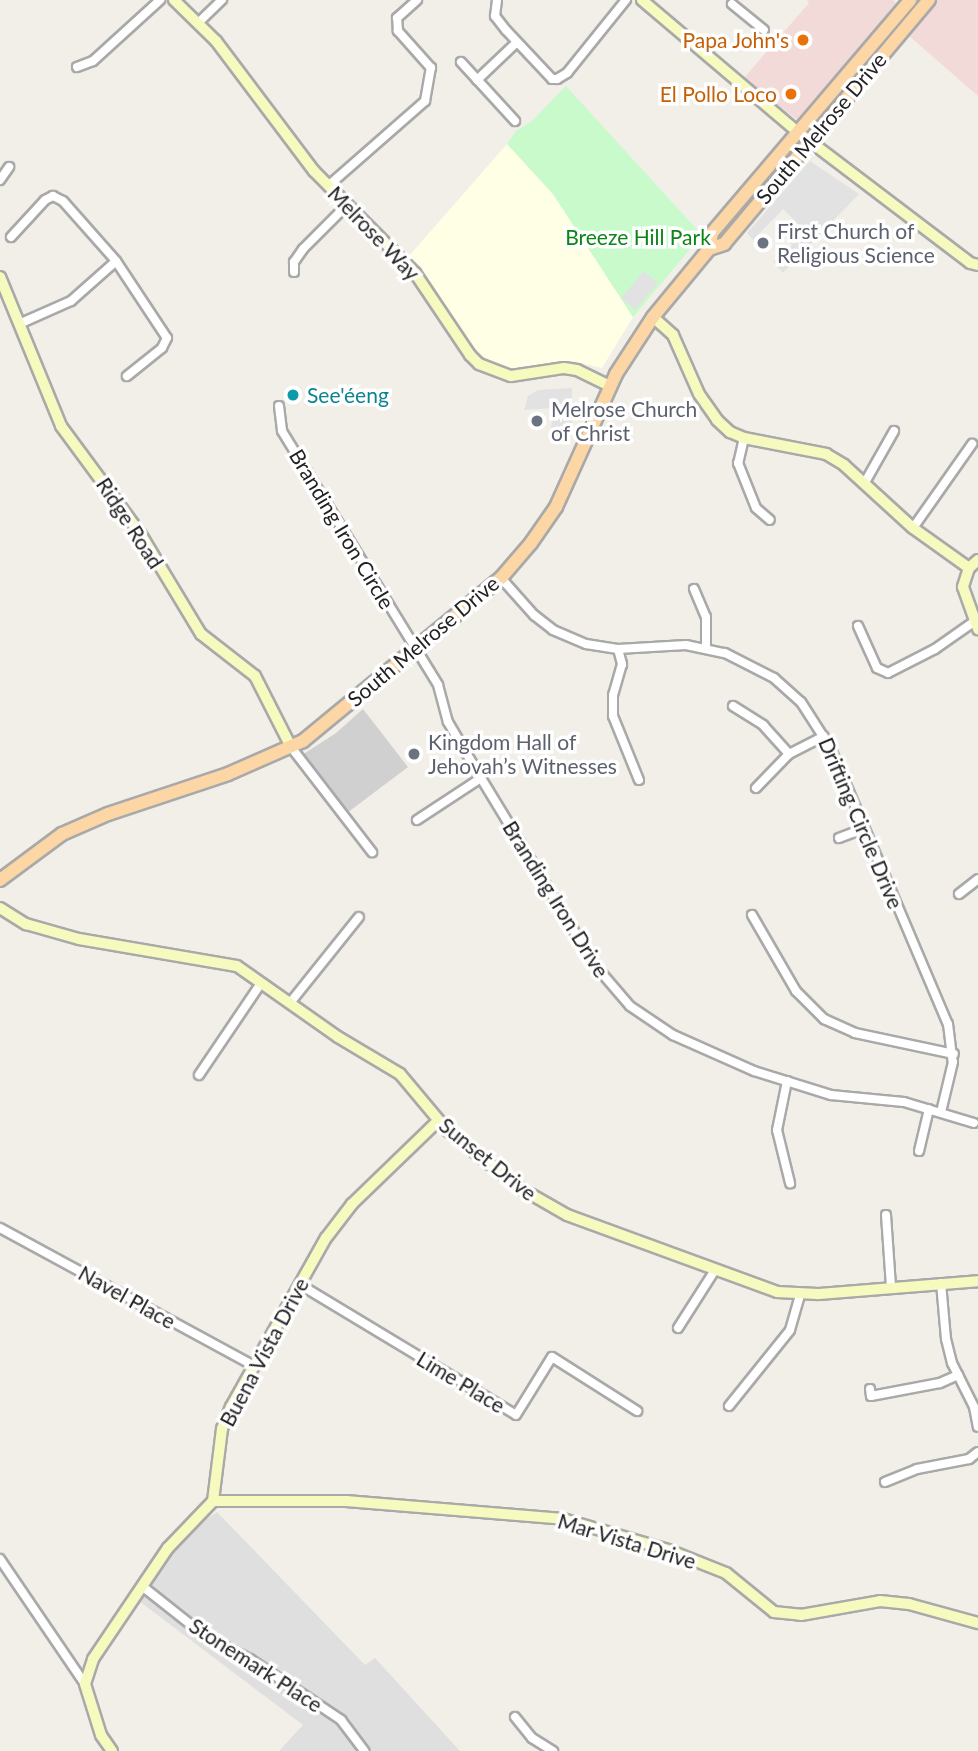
<!DOCTYPE html>
<meta charset="utf-8">
<style>
body{margin:0}
#map{position:relative;width:978px;height:1751px;overflow:hidden;background:#f2efe9;font-family:Lato,sans-serif}
div>[style]{position:absolute}
[style*='--x']{left:calc(var(--x)*1px);top:calc(var(--y)*1px);width:calc(var(--w)*1px);rotate:calc(var(--a)*1deg)}
.residential>*{inset:0;background:#e0dfdf}
.commercial>*{inset:0;background:#f2dad9}
.education>*{inset:0;background:#ffffe5}
.religious>*{inset:0;background:#d0d0d0}
.park>*{inset:0;background:#c8facc}
.parking>*{inset:0;background:#e2e2e2}
.roads{filter:drop-shadow(2px 0 #a9a9a9) drop-shadow(-2px 0 #a9a9a9) drop-shadow(0 2px #a9a9a9) drop-shadow(0 -2px #a9a9a9)}
.street>*{height:8px;margin:-4px;padding:0 4px;transform-origin:4px;border-radius:4px;background:#fff}
.secondary>*{height:10px;margin:-5px;padding:0 5px;transform-origin:5px;border-radius:5px;background:#f7fabf}
.primary>*{height:12px;margin:-6px;padding:0 6px;transform-origin:6px;border-radius:6px;background:#fcd6a4}
.dots>*{width:19px;height:19px;translate:-50% -50%;box-sizing:border-box;border:4px solid #fff;border-radius:50%}
span{translate:-50% -50%;white-space:nowrap;text-align:center;line-height:1.15;-webkit-text-stroke:7px #fff;paint-order:stroke}
.food-label{font-size:21px;color:#c56008}
.right{translate:-100% -50%;text-align:right}
.street-label{font-size:21px;color:#222}
.worship-label{font-size:21px;color:#5b616d}
.left{translate:0 -50%;text-align:left}
.park-label{font-size:21px;color:#0c8416}
.culture-label{font-size:21px;color:#0d838f}
</style>
<div id="map">
<div class="residential">
<i style="clip-path:polygon(217px 1512px,365px 1665px,375px 1658px,460px 1751px,279px 1751px,303px 1725px,139px 1601px,174px 1549px,200px 1523px)"></i>
</div>
<div class="commercial">
<i style="clip-path:polygon(807px 0,893px 0,896px 3px,799px 121px,743px 79px,809px 3px)"></i>
<i style="clip-path:polygon(937px 0,978px 0,978px 96px,908px 35px)"></i>
</div>
<div class="education">
<i style="clip-path:polygon(507px 144px,553px 194px,633px 317px,602px 368px,573px 361px,512px 369px,494px 364px,476px 352px,422px 269px,409px 256px)"></i>
</div>
<div class="religious">
<i style="clip-path:polygon(363px 709px,408px 767px,347px 813px,302px 755px,336px 733px)"></i>
</div>
<div class="park">
<i style="clip-path:polygon(566px 86px,702px 235px,633px 317px,553px 194px,507px 144px,516px 131px,532px 121px)"></i>
</div>
<div class="parking">
<i style="clip-path:polygon(810px 161px,859px 194px,783px 273px,773px 262px,792px 245px,786px 238px,799px 225px,783px 209px,753px 240px,747px 233px)"></i>
<i style="clip-path:polygon(644px 271px,658px 283px,635px 310px,621px 298px)"></i>
<i style="clip-path:polygon(572px 388px,572px 430px,551px 431px,553px 408px,524px 410px,528px 396px,538px 390px)"></i>
</div>
<div class="roads">
<div class="street">
<i style="--x:497;--y:0;--w:16;--a:97"></i>
<i style="--x:495;--y:16;--w:18;--a:52"></i>
<i style="--x:506;--y:30;--w:67;--a:46.8"></i>
<i style="--x:552;--y:79;--w:5;--a:0"></i>
<i style="--x:557;--y:79;--w:12;--a:-31"></i>
<i style="--x:567;--y:73;--w:94;--a:-51.1"></i>
<i style="--x:732;--y:4;--w:41;--a:39.1"></i>
<i style="--x:199;--y:22;--w:32;--a:-44"></i>
<i style="--x:461;--y:62;--w:80;--a:47.5"></i>
<i style="--x:77;--y:67;--w:17;--a:-21"></i>
<i style="--x:93;--y:61;--w:91;--a:-42.3"></i>
<i style="--x:477;--y:80;--w:55;--a:-43.5"></i>
<i style="--x:0;--y:180;--w:16;--a:-55"></i>
<i style="--x:328;--y:186;--w:129;--a:-41.2"></i>
<i style="--x:425;--y:101;--w:34;--a:-80"></i>
<i style="--x:431;--y:68;--w:50;--a:-131.7"></i>
<i style="--x:398;--y:31;--w:13;--a:-94"></i>
<i style="--x:397;--y:18;--w:27;--a:-42"></i>
<i style="--x:11;--y:237;--w:50;--a:-47.4"></i>
<i style="--x:45;--y:200;--w:9;--a:-27"></i>
<i style="--x:53;--y:196;--w:11;--a:27"></i>
<i style="--x:63;--y:201;--w:80;--a:48.5"></i>
<i style="--x:116;--y:261;--w:92;--a:56.5"></i>
<i style="--x:167;--y:338;--w:11;--a:117"></i>
<i style="--x:162;--y:348;--w:45;--a:141.3"></i>
<i style="--x:294;--y:272;--w:10;--a:-90"></i>
<i style="--x:294;--y:262;--w:16;--a:-55"></i>
<i style="--x:303;--y:249;--w:62;--a:-45"></i>
<i style="--x:19;--y:324;--w:57;--a:-23.9"></i>
<i style="--x:71;--y:301;--w:60;--a:-41.6"></i>
<i style="--x:279;--y:406;--w:25;--a:83"></i>
<i style="--x:282;--y:431;--w:298;--a:58.4"></i>
<i style="--x:438;--y:685;--w:38;--a:75"></i>
<i style="--x:448;--y:722;--w:65;--a:59.5"></i>
<i style="--x:481;--y:778;--w:218;--a:58.7"></i>
<i style="--x:594;--y:964;--w:55;--a:49.4"></i>
<i style="--x:630;--y:1006;--w:52;--a:34"></i>
<i style="--x:673;--y:1035;--w:89;--a:24"></i>
<i style="--x:754;--y:1071;--w:81;--a:17.3"></i>
<i style="--x:831;--y:1095;--w:73;--a:5.5"></i>
<i style="--x:904;--y:1102;--w:73;--a:16.7"></i>
<i style="--x:744;--y:438;--w:26;--a:103"></i>
<i style="--x:738;--y:463;--w:48;--a:68.2"></i>
<i style="--x:756;--y:508;--w:18;--a:41"></i>
<i style="--x:864;--y:484;--w:61;--a:-60.5"></i>
<i style="--x:913;--y:528;--w:103;--a:-54.9"></i>
<i style="--x:501;--y:578;--w:50;--a:48.3"></i>
<i style="--x:534;--y:615;--w:24;--a:38"></i>
<i style="--x:553;--y:630;--w:36;--a:23"></i>
<i style="--x:586;--y:644;--w:32;--a:9"></i>
<i style="--x:618;--y:649;--w:68;--a:-3.4"></i>
<i style="--x:686;--y:645;--w:40;--a:12"></i>
<i style="--x:725;--y:653;--w:55;--a:27"></i>
<i style="--x:774;--y:678;--w:36;--a:42"></i>
<i style="--x:801;--y:702;--w:56;--a:57.4"></i>
<i style="--x:831;--y:749;--w:299;--a:67"></i>
<i style="--x:948;--y:1024;--w:38;--a:83"></i>
<i style="--x:953;--y:1062;--w:51;--a:103.5"></i>
<i style="--x:694;--y:589;--w:30;--a:67"></i>
<i style="--x:706;--y:617;--w:31;--a:90"></i>
<i style="--x:858;--y:626;--w:46;--a:65.7"></i>
<i style="--x:877;--y:668;--w:12;--a:24"></i>
<i style="--x:888;--y:673;--w:53;--a:-27.1"></i>
<i style="--x:935;--y:649;--w:49;--a:-35"></i>
<i style="--x:618;--y:649;--w:16;--a:75"></i>
<i style="--x:622;--y:664;--w:32;--a:106"></i>
<i style="--x:613;--y:695;--w:21;--a:90"></i>
<i style="--x:613;--y:716;--w:69;--a:67.9"></i>
<i style="--x:733;--y:706;--w:36;--a:32"></i>
<i style="--x:763;--y:725;--w:39;--a:48"></i>
<i style="--x:291;--y:747;--w:133;--a:52.4"></i>
<i style="--x:756;--y:788;--w:47;--a:-45.9"></i>
<i style="--x:789;--y:754;--w:39;--a:-27"></i>
<i style="--x:417;--y:820;--w:77;--a:-33.3"></i>
<i style="--x:839;--y:838;--w:26;--a:-21"></i>
<i style="--x:959;--y:894;--w:24;--a:-38"></i>
<i style="--x:752;--y:915;--w:88;--a:59.9"></i>
<i style="--x:796;--y:991;--w:40;--a:45"></i>
<i style="--x:824;--y:1019;--w:34;--a:24"></i>
<i style="--x:855;--y:1033;--w:101;--a:12"></i>
<i style="--x:290;--y:1003;--w:110;--a:-51.3"></i>
<i style="--x:199;--y:1075;--w:111;--a:-56"></i>
<i style="--x:787;--y:1081;--w:50;--a:101.5"></i>
<i style="--x:777;--y:1130;--w:55;--a:76.2"></i>
<i style="--x:919;--y:1151;--w:43;--a:-76.6"></i>
<i style="--x:886;--y:1215;--w:72;--a:86"></i>
<i style="--x:0;--y:1228;--w:289;--a:28.5"></i>
<i style="--x:941;--y:1283;--w:56;--a:84.9"></i>
<i style="--x:946;--y:1339;--w:25;--a:76"></i>
<i style="--x:952;--y:1363;--w:49;--a:63.4"></i>
<i style="--x:974;--y:1407;--w:20;--a:79"></i>
<i style="--x:299;--y:1284;--w:253;--a:31.1"></i>
<i style="--x:516;--y:1415;--w:68;--a:-58.2"></i>
<i style="--x:552;--y:1357;--w:101;--a:32.4"></i>
<i style="--x:678;--y:1328;--w:69;--a:-57.5"></i>
<i style="--x:870;--y:1389;--w:7;--a:82"></i>
<i style="--x:871;--y:1396;--w:70;--a:-10.7"></i>
<i style="--x:940;--y:1383;--w:20;--a:-24"></i>
<i style="--x:729;--y:1406;--w:97;--a:-51.2"></i>
<i style="--x:790;--y:1330;--w:36;--a:-74"></i>
<i style="--x:885;--y:1482;--w:35;--a:-22"></i>
<i style="--x:917;--y:1469;--w:53;--a:-10.9"></i>
<i style="--x:969;--y:1459;--w:11;--a:-38"></i>
<i style="--x:0;--y:1559;--w:151;--a:55.8"></i>
<i style="--x:142;--y:1586;--w:80;--a:38.4"></i>
<i style="--x:205;--y:1636;--w:51;--a:27.1"></i>
<i style="--x:250;--y:1659;--w:110;--a:33.8"></i>
<i style="--x:341;--y:1720;--w:39;--a:53"></i>
<i style="--x:515;--y:1717;--w:27;--a:51"></i>
<i style="--x:532;--y:1738;--w:25;--a:32"></i>
</div>
<div class="secondary">
<i style="--x:174;--y:0;--w:59;--a:44.3"></i>
<i style="--x:216;--y:41;--w:163;--a:53"></i>
<i style="--x:314;--y:171;--w:144;--a:45.3"></i>
<i style="--x:415;--y:273;--w:99;--a:56.1"></i>
<i style="--x:470;--y:355;--w:13;--a:45"></i>
<i style="--x:479;--y:364;--w:34;--a:21"></i>
<i style="--x:511;--y:376;--w:54;--a:-8.6"></i>
<i style="--x:564;--y:368;--w:13;--a:9"></i>
<i style="--x:577;--y:370;--w:37;--a:26"></i>
<i style="--x:642;--y:0;--w:206;--a:40.3"></i>
<i style="--x:799;--y:133;--w:215;--a:37.2"></i>
<i style="--x:970;--y:263;--w:8;--a:14"></i>
<i style="--x:0;--y:277;--w:161;--a:67.7"></i>
<i style="--x:61;--y:426;--w:133;--a:53.6"></i>
<i style="--x:140;--y:533;--w:118;--a:58.9"></i>
<i style="--x:201;--y:634;--w:68;--a:37.9"></i>
<i style="--x:255;--y:676;--w:80;--a:63.1"></i>
<i style="--x:653;--y:317;--w:27;--a:42"></i>
<i style="--x:673;--y:335;--w:64;--a:66.2"></i>
<i style="--x:699;--y:394;--w:32;--a:55"></i>
<i style="--x:717;--y:420;--w:18;--a:43"></i>
<i style="--x:730;--y:432;--w:15;--a:23"></i>
<i style="--x:744;--y:438;--w:84;--a:11"></i>
<i style="--x:826;--y:454;--w:21;--a:31"></i>
<i style="--x:844;--y:465;--w:93;--a:42.4"></i>
<i style="--x:913;--y:528;--w:69;--a:35.5"></i>
<i style="--x:978;--y:560;--w:12;--a:138"></i>
<i style="--x:969;--y:568;--w:20;--a:108"></i>
<i style="--x:963;--y:587;--w:45;--a:70.3"></i>
<i style="--x:0;--y:908;--w:31;--a:32"></i>
<i style="--x:26;--y:924;--w:55;--a:15.8"></i>
<i style="--x:79;--y:939;--w:160;--a:9.7"></i>
<i style="--x:237;--y:966;--w:123;--a:35.1"></i>
<i style="--x:338;--y:1037;--w:72;--a:30.8"></i>
<i style="--x:400;--y:1074;--w:73;--a:50"></i>
<i style="--x:447;--y:1130;--w:93;--a:38.5"></i>
<i style="--x:520;--y:1188;--w:54;--a:29.9"></i>
<i style="--x:567;--y:1215;--w:224;--a:20.1"></i>
<i style="--x:777;--y:1292;--w:41;--a:2.8"></i>
<i style="--x:818;--y:1294;--w:161;--a:-4.6"></i>
<i style="--x:213;--y:1501;--w:133;--a:0"></i>
<i style="--x:346;--y:1501;--w:218;--a:4.7"></i>
<i style="--x:563;--y:1519;--w:109;--a:16.4"></i>
<i style="--x:668;--y:1550;--w:62;--a:21.6"></i>
<i style="--x:726;--y:1573;--w:62;--a:39.1"></i>
<i style="--x:774;--y:1612;--w:27;--a:6"></i>
<i style="--x:801;--y:1615;--w:80;--a:-10"></i>
<i style="--x:880;--y:1601;--w:29;--a:6"></i>
<i style="--x:909;--y:1604;--w:72;--a:15.4"></i>
<i style="--x:112;--y:1751;--w:19;--a:-125"></i>
<i style="--x:101;--y:1735;--w:53;--a:-107.4"></i>
<i style="--x:85;--y:1684;--w:26;--a:-72"></i>
<i style="--x:93;--y:1659;--w:134;--a:-56"></i>
<i style="--x:168;--y:1548;--w:65;--a:-46.2"></i>
<i style="--x:213;--y:1501;--w:73;--a:-82.9"></i>
<i style="--x:222;--y:1429;--w:24;--a:-68"></i>
<i style="--x:231;--y:1407;--w:194;--a:-60.7"></i>
<i style="--x:326;--y:1238;--w:43;--a:-52.6"></i>
<i style="--x:352;--y:1204;--w:120;--a:-44"></i>
</div>
<div class="primary">
<i style="--x:709;--y:249;--w:16;--a:-18"></i>
<i style="--x:724;--y:244;--w:319;--a:-50"></i>
<i style="--x:0;--y:880;--w:77;--a:-36.6"></i>
<i style="--x:62;--y:834;--w:50;--a:-23.5"></i>
<i style="--x:108;--y:814;--w:126;--a:-18.4"></i>
<i style="--x:228;--y:774;--w:82;--a:-23.7"></i>
<i style="--x:303;--y:741;--w:256;--a:-39.5"></i>
<i style="--x:501;--y:578;--w:46;--a:-49.4"></i>
<i style="--x:531;--y:543;--w:44;--a:-55.2"></i>
<i style="--x:556;--y:507;--w:146;--a:-65.7"></i>
<i style="--x:616;--y:374;--w:68;--a:-57"></i>
<i style="--x:653;--y:317;--w:88;--a:-50.5"></i>
<i style="--x:709;--y:249;--w:16;--a:-79"></i>
<i style="--x:712;--y:233;--w:306;--a:-49.6"></i>
</div>
</div>
<div class="dots">
<i style="left:803px;top:40px;background:#e8710a"></i>
<i style="left:791px;top:94px;background:#e8710a"></i>
<i style="left:763px;top:243px;background:#6b7280"></i>
<i style="left:293px;top:395px;background:#0f9aa8"></i>
<i style="left:537px;top:421px;background:#6b7280"></i>
<i style="left:414px;top:754px;background:#6b7280"></i>
</div>
<div class="food-label">
<span class="right" style="left:789px;top:40px">Papa John's</span>
<span class="right" style="left:777px;top:94px">El Pollo Loco</span>
</div>
<div class="street-label">
<span style="left:821px;top:128px;rotate:-50deg">South Melrose Drive</span>
<span style="left:374px;top:233px;rotate:46deg">Melrose Way</span>
<span style="left:130px;top:523px;rotate:57deg">Ridge Road</span>
<span style="left:342px;top:529px;rotate:59deg">Branding Iron Circle</span>
<span style="left:423px;top:641px;rotate:-40deg">South Melrose Drive</span>
<span style="left:861px;top:823px;rotate:67deg">Drifting Circle Drive</span>
<span style="left:556px;top:899px;rotate:58deg">Branding Iron Drive</span>
<span style="left:488px;top:1159px;rotate:39deg">Sunset Drive</span>
<span style="left:127px;top:1297px;rotate:29deg">Navel Place</span>
<span style="left:264px;top:1352px;rotate:-62deg">Buena Vista Drive</span>
<span style="left:461px;top:1382px;rotate:31deg">Lime Place</span>
<span style="left:627px;top:1541px;rotate:17deg">Mar Vista Drive</span>
<span style="left:256px;top:1665px;rotate:33deg">Stonemark Place</span>
</div>
<div class="worship-label">
<span class="left" style="left:777px;top:243px">First Church of<br>Religious Science</span>
<span class="left" style="left:551px;top:421px">Melrose Church<br>of Christ</span>
<span class="left" style="left:428px;top:754px">Kingdom Hall of<br>Jehovah’s Witnesses</span>
</div>
<div class="park-label">
<span style="left:638px;top:237px">Breeze Hill Park</span>
</div>
<div class="culture-label">
<span class="left" style="left:307px;top:395px">See'éeng</span>
</div>
</div>
